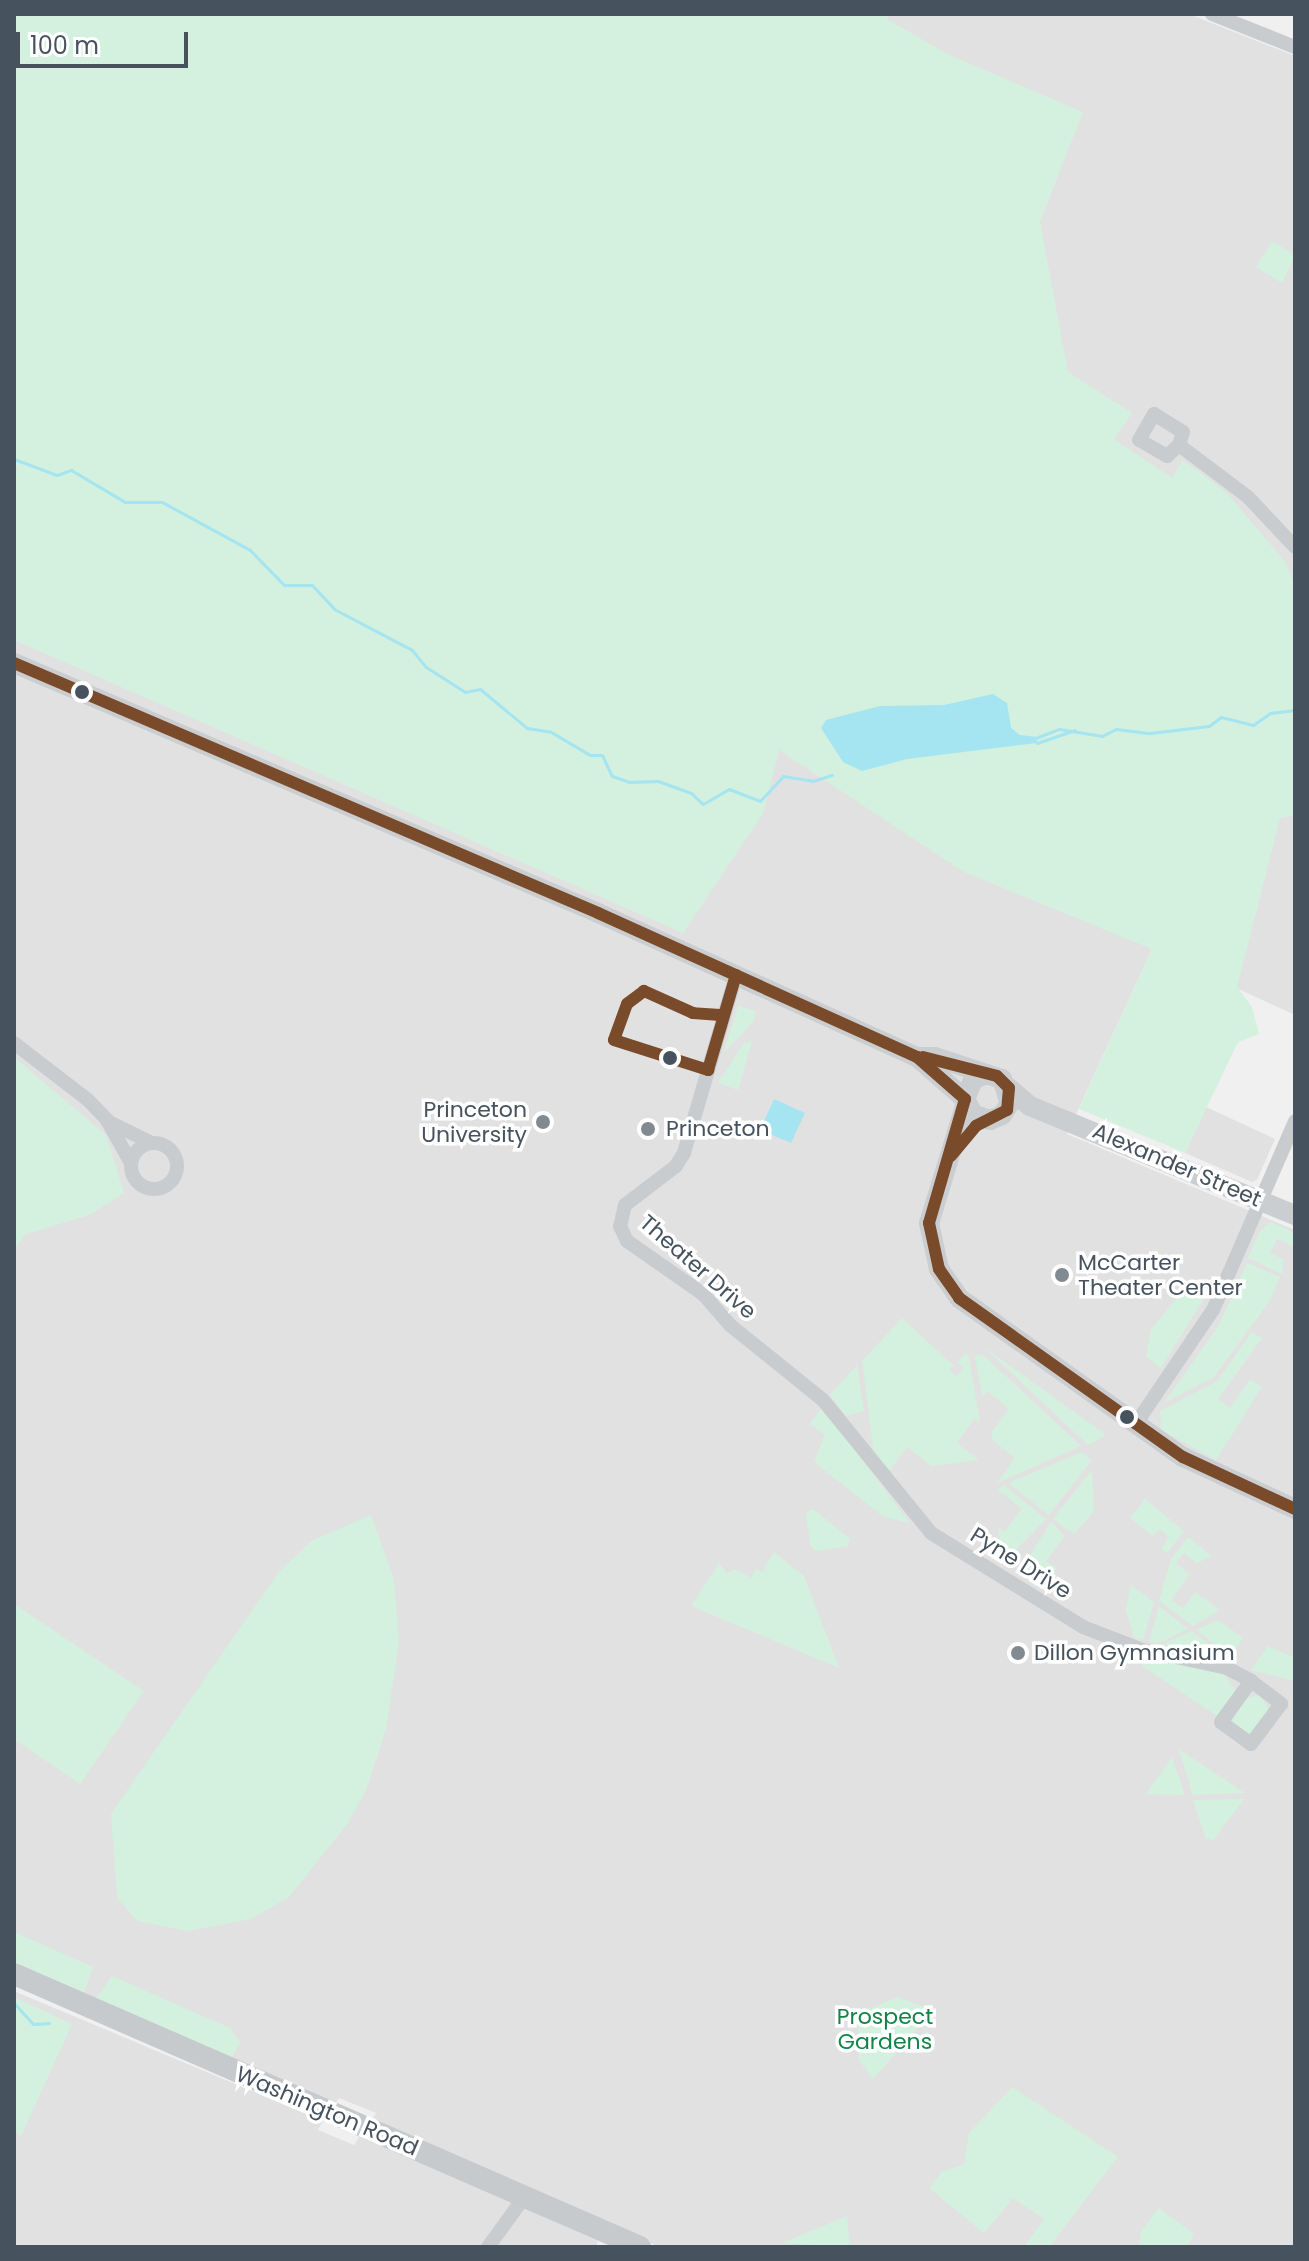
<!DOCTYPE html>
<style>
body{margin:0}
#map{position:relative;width:1309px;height:2261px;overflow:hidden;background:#f1f0f0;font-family:Poppins,sans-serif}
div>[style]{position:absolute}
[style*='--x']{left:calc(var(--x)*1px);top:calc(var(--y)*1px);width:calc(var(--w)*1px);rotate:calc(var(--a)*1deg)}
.education>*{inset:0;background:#e2e1e2}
.green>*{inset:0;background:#d3f1de}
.water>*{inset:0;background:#a5e4f1}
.stream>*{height:3px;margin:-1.5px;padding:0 1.5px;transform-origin:1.5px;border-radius:1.5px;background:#a5e4f1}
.street>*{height:14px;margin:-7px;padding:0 7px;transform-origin:7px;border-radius:7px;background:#c9cccf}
.street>.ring{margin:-7px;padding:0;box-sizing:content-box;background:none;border:14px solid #c9cccf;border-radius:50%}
.secondary>*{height:20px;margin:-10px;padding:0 10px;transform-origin:10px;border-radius:10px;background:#cbced1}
.primary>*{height:22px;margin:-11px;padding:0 11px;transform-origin:11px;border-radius:11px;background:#c6cacd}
.bus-1>*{height:12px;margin:-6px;padding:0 6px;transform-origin:6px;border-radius:6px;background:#7a4b2a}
.dots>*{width:22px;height:22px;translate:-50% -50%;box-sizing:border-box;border:4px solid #fff;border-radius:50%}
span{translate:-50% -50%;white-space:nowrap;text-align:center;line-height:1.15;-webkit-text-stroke:7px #fff;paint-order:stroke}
.poi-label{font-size:22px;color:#46535e}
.right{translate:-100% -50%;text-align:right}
.left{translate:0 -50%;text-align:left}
.street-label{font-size:22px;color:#46535e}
.park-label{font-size:22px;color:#118547}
.frame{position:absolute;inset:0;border:16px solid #46535e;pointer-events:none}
.scale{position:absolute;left:16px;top:32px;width:172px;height:36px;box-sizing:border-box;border:4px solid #46535e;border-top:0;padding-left:10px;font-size:24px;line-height:28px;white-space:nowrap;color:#46535e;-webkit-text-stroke:6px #fff;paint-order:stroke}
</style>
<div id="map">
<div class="education">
<i style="clip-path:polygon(14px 14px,1189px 14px,1295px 56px,1295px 1015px,1152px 949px,1067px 1134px,1295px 1230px,1295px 2247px,660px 2247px,370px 2123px,376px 2113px,339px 2098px,335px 2104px,14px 1962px)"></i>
<i style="clip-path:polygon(1206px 1107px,1275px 1139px,1257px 1180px,1252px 1182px,1185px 1153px)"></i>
<i style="clip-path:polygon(14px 1991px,323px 2121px,318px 2130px,354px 2145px,361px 2135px,598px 2241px,596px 2247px,14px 2247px)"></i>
</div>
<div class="green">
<i style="clip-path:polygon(14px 14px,889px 14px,887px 19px,947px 54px,1083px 112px,1040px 222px,1068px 372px,1132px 413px,1114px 439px,1172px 478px,1183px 460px,1227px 493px,1286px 563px,1295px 586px,1295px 815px,1280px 818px,1237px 987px,1252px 1007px,1259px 1034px,1238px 1042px,1185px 1153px,1079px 1109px,1152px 949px,964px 872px,779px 750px,763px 814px,683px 933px,14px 640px)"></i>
<i style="clip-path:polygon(1272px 241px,1295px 255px,1282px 283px,1256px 267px)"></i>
<i style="clip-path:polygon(738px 1006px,756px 1011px,753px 1022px,724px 1053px)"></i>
<i style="clip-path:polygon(752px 1041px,738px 1090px,718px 1083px,744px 1043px)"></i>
<i style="clip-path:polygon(14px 1057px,106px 1135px,124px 1193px,89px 1215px,26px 1234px,14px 1250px)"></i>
<i style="clip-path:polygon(1271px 1222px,1295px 1233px,1295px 1247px,1277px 1239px,1270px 1253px,1283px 1259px,1282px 1274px,1248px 1258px,1260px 1231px)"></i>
<i style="clip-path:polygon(1247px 1263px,1280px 1277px,1269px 1302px,1214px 1377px,1164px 1403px,1219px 1325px)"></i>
<i style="clip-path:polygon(1191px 1293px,1206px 1295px,1161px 1368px,1146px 1357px,1151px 1329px,1175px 1300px)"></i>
<i style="clip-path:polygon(902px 1318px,954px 1366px,949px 1370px,957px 1376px,964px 1368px,958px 1362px,966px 1353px,969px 1357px,980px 1422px,974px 1419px,957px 1443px,979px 1460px,931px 1466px,907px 1447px,889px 1471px,874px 1454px,862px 1361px)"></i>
<i style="clip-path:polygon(1252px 1332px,1262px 1338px,1218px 1399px,1230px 1408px,1250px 1380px,1262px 1387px,1216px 1460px,1161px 1430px,1160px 1411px,1217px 1381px)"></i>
<i style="clip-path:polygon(984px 1347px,1106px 1435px,1088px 1445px)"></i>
<i style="clip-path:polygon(982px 1354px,1081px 1446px,997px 1483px,1015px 1458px,993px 1440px,991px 1433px,1009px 1409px,987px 1391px,982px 1397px,975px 1356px)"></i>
<i style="clip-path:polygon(857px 1365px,864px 1411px,846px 1416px,830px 1395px)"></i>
<i style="clip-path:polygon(822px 1407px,910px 1523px,884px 1517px,814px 1462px,825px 1435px,810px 1424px)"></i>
<i style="clip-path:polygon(1082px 1452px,1091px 1461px,1049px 1515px,1008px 1483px)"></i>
<i style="clip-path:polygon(1092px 1470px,1094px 1511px,1074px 1534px,1053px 1519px)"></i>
<i style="clip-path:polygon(1004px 1485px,1046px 1519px,1003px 1563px,998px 1527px,1004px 1532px,1022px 1509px,998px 1490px)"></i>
<i style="clip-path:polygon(1145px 1499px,1184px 1531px,1167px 1553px,1162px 1550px,1168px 1536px,1159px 1529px,1153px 1536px,1130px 1518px)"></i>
<i style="clip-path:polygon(813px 1509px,850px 1539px,848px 1546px,816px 1551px,810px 1544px,806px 1513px)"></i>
<i style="clip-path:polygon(371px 1515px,394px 1579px,399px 1643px,386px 1729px,366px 1790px,348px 1823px,289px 1897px,251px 1919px,188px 1931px,138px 1921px,117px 1898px,111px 1814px,278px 1573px,311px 1541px)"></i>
<i style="clip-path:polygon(1051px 1522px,1065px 1536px,1046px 1561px,1057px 1568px,1044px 1590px,1029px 1572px,1027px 1560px)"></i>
<i style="clip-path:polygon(1188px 1537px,1212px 1556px,1197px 1563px,1184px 1553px,1176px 1563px,1189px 1574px,1172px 1600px,1183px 1608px,1195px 1592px,1220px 1610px,1193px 1626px,1159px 1601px,1171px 1559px)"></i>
<i style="clip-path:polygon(774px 1552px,804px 1576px,839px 1668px,691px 1606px,719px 1563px,727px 1573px,735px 1569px,751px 1578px,756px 1569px,762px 1572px)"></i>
<i style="clip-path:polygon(1131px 1585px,1154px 1602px,1143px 1640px,1134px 1638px,1126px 1609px)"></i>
<i style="clip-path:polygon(14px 1604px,144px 1691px,80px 1784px,14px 1739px)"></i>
<i style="clip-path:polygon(1159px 1606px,1188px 1629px,1157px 1644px,1149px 1641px)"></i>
<i style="clip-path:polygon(1218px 1620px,1243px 1638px,1230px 1657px,1196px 1630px)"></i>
<i style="clip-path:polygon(1192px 1631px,1226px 1658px,1161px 1645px)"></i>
<i style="clip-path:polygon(1268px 1646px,1295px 1658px,1295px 1681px,1251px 1670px)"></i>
<i style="clip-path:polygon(1147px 1658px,1224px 1673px,1236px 1692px,1219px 1717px,1142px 1666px)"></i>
<i style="clip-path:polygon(1259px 1695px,1271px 1712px,1249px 1734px,1231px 1723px,1245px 1699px)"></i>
<i style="clip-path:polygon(1179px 1749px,1245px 1793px,1193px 1795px)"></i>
<i style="clip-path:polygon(1172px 1757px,1185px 1795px,1146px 1794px)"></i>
<i style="clip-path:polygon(1244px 1799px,1213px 1841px,1206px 1838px,1193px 1800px)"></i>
<i style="clip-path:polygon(14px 1932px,93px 1967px,84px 1993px,14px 1962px)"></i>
<i style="clip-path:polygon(112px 1976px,230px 2028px,240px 2043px,231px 2058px,96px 1999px)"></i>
<i style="clip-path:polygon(14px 1997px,72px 2024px,21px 2136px,14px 2130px)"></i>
<i style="clip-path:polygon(897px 1997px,933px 2010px,873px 2079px,859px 2060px,858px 2027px,872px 2008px)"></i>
<i style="clip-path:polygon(1012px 2087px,1118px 2157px,1049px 2247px,1024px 2247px,1044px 2219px,1013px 2198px,984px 2233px,929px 2188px,942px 2172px,964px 2164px,969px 2133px)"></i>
<i style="clip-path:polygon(1159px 2208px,1194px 2234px,1187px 2247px,1139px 2247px,1141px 2231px)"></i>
<i style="clip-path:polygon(847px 2216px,850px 2247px,782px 2243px)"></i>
</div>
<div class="water">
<i style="clip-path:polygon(993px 694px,1007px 703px,1011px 728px,1020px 735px,1038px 737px,1037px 743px,907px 759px,862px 771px,843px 762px,821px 728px,826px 720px,880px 706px,944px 705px)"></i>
<i style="clip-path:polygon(774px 1099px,805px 1113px,791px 1143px,760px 1130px)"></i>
</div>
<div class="stream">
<i style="--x:14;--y:459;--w:46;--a:20.4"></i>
<i style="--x:57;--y:475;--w:15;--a:-20"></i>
<i style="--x:71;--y:470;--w:63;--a:30.7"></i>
<i style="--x:125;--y:502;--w:37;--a:0"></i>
<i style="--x:162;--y:502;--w:100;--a:28.6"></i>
<i style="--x:250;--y:550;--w:49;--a:45.8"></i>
<i style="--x:284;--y:585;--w:28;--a:0"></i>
<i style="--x:312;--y:585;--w:33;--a:47"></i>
<i style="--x:334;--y:609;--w:88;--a:27.7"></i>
<i style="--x:412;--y:650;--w:22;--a:51"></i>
<i style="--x:426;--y:667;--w:46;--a:32.7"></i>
<i style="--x:465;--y:692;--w:15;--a:-11"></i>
<i style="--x:480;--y:689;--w:61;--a:39.7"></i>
<i style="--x:527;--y:728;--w:24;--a:9"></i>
<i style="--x:551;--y:732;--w:45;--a:30.5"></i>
<i style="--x:590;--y:755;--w:12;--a:0"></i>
<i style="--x:602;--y:755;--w:23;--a:65"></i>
<i style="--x:612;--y:776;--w:18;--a:19"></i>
<i style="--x:629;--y:782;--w:29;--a:-2"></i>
<i style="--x:658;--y:781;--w:35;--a:20"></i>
<i style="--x:691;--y:793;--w:16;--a:43"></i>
<i style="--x:703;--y:804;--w:30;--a:-30"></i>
<i style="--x:729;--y:789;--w:33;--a:21"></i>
<i style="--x:760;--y:801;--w:34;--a:-47"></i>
<i style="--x:783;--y:776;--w:30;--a:9"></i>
<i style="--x:813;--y:781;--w:20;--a:-18"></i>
<i style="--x:1038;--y:737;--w:22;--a:-21"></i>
<i style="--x:1059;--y:729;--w:44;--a:9.2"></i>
<i style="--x:1102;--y:736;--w:16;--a:-27"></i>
<i style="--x:1116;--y:729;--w:34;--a:7"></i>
<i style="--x:1150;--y:733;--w:59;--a:-6.8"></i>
<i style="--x:1209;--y:726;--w:15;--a:-37"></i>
<i style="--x:1221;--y:717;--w:33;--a:14"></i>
<i style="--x:1253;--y:725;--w:21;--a:-35"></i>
<i style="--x:1270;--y:713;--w:25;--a:-7"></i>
<i style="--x:1037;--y:743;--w:40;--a:-18.9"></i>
<i style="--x:14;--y:2003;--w:28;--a:48"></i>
<i style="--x:33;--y:2024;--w:16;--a:-4"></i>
</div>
<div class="street">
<i style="--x:1212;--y:14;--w:89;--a:21.7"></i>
<i style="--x:1154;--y:414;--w:34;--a:32"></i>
<i style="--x:1183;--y:432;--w:14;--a:107"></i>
<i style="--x:1179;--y:445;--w:16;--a:137"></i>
<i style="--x:1167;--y:456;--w:32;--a:-150"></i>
<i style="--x:1139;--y:440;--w:30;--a:-60"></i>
<i style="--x:1179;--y:445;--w:86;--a:37"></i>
<i style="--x:1248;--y:497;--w:69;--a:46.8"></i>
<i style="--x:736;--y:975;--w:185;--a:106.3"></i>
<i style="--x:684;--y:1153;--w:15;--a:122"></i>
<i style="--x:676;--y:1166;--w:64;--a:142.6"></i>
<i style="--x:625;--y:1205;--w:22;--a:103"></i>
<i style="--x:620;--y:1226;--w:17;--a:65"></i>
<i style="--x:627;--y:1241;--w:93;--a:34.9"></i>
<i style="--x:703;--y:1294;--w:41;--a:48.9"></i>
<i style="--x:730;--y:1325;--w:119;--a:38.9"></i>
<i style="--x:823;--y:1400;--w:171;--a:50.9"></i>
<i style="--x:931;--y:1533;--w:179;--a:31.7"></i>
<i style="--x:1083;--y:1627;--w:64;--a:21"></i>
<i style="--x:1143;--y:1650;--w:86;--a:12.1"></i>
<i style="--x:1227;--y:1668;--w:27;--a:28"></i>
<i style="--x:1251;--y:1681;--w:38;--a:37"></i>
<i style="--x:1281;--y:1704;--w:50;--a:126.9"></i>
<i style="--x:1251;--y:1744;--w:37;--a:-144"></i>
<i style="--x:1221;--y:1722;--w:51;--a:-53.8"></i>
<i style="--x:14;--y:1043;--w:93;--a:37.6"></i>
<i style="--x:88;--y:1100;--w:28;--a:46"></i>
<i style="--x:107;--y:1120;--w:49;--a:60.8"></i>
<i style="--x:107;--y:1121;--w:50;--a:26.1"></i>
<i class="ring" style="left:131px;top:1143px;width:32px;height:32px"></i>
<i style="--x:1135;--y:1425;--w:139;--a:-55.9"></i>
<i style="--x:1213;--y:1310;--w:206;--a:-66.5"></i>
<i style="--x:488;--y:2247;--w:63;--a:-54"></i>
</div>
<div class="secondary">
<i style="--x:14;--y:663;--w:635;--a:23.17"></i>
<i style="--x:598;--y:913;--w:350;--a:24.3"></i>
<i style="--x:917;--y:1057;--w:64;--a:41.2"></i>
<i style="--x:920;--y:1057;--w:15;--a:0"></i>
<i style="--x:935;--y:1057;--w:71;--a:18.2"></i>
<i style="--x:1002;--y:1079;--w:25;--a:72"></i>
<i style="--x:1010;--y:1103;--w:14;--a:124"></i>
<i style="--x:1002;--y:1115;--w:13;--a:157"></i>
<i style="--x:990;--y:1120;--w:18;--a:-161"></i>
<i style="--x:973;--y:1114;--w:17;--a:-118"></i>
<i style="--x:965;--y:1099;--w:21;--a:-67"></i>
<i style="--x:973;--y:1080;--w:14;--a:-25"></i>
<i style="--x:1009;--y:1088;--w:28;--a:41"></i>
<i style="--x:1030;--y:1106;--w:287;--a:22.4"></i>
<i style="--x:966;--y:1103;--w:126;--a:107.1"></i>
<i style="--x:929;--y:1223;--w:47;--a:77.7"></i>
<i style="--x:939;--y:1269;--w:35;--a:55"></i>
<i style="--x:959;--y:1298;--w:275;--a:35.4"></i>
<i style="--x:1183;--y:1457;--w:123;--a:24.9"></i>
</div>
<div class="primary">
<i style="--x:14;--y:1974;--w:683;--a:23.56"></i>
</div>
<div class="bus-1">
<i style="--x:14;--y:663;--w:635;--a:23.17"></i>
<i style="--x:598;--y:913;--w:350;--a:24.3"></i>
<i style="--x:917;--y:1057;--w:64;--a:41.2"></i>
<i style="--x:965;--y:1099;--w:129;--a:106.2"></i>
<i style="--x:929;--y:1223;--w:47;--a:77.7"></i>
<i style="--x:939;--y:1269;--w:35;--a:55"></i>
<i style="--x:959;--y:1298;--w:275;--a:35.4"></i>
<i style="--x:1183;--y:1457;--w:123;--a:24.9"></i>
<i style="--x:720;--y:1015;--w:27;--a:-176"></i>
<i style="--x:693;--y:1013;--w:54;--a:-155.8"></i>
<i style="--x:644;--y:991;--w:21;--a:143"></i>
<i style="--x:627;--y:1004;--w:38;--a:110"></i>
<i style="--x:614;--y:1040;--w:99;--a:17.7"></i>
<i style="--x:708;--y:1070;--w:99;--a:-73.6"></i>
<i style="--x:923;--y:1057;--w:76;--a:14.4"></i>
<i style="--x:997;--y:1076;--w:17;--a:45"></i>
<i style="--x:1009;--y:1088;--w:22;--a:95"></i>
<i style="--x:1007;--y:1110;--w:35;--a:153"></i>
<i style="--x:976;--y:1126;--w:39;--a:130"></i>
</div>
<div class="dots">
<i style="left:82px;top:692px;background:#46535e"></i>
<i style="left:670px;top:1058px;background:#46535e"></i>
<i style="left:543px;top:1122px;background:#828a91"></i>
<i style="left:648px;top:1129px;background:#828a91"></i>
<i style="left:1062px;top:1275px;background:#828a91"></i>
<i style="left:1127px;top:1417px;background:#46535e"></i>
<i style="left:1018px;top:1653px;background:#828a91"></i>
</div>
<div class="poi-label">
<span class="right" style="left:527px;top:1122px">Princeton<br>University</span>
<span class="left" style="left:666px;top:1129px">Princeton</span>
<span class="left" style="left:1078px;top:1275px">McCarter<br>Theater Center</span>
<span class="left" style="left:1034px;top:1653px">Dillon Gymnasium</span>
</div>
<div class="street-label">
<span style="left:1177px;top:1165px;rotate:23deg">Alexander Street</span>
<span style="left:698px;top:1267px;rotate:41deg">Theater Drive</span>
<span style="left:1021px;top:1563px;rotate:32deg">Pyne Drive</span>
<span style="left:327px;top:2111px;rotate:23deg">Washington Road</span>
</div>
<div class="park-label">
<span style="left:885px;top:2029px">Prospect<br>Gardens</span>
</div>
<div class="frame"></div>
<div class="scale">100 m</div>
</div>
